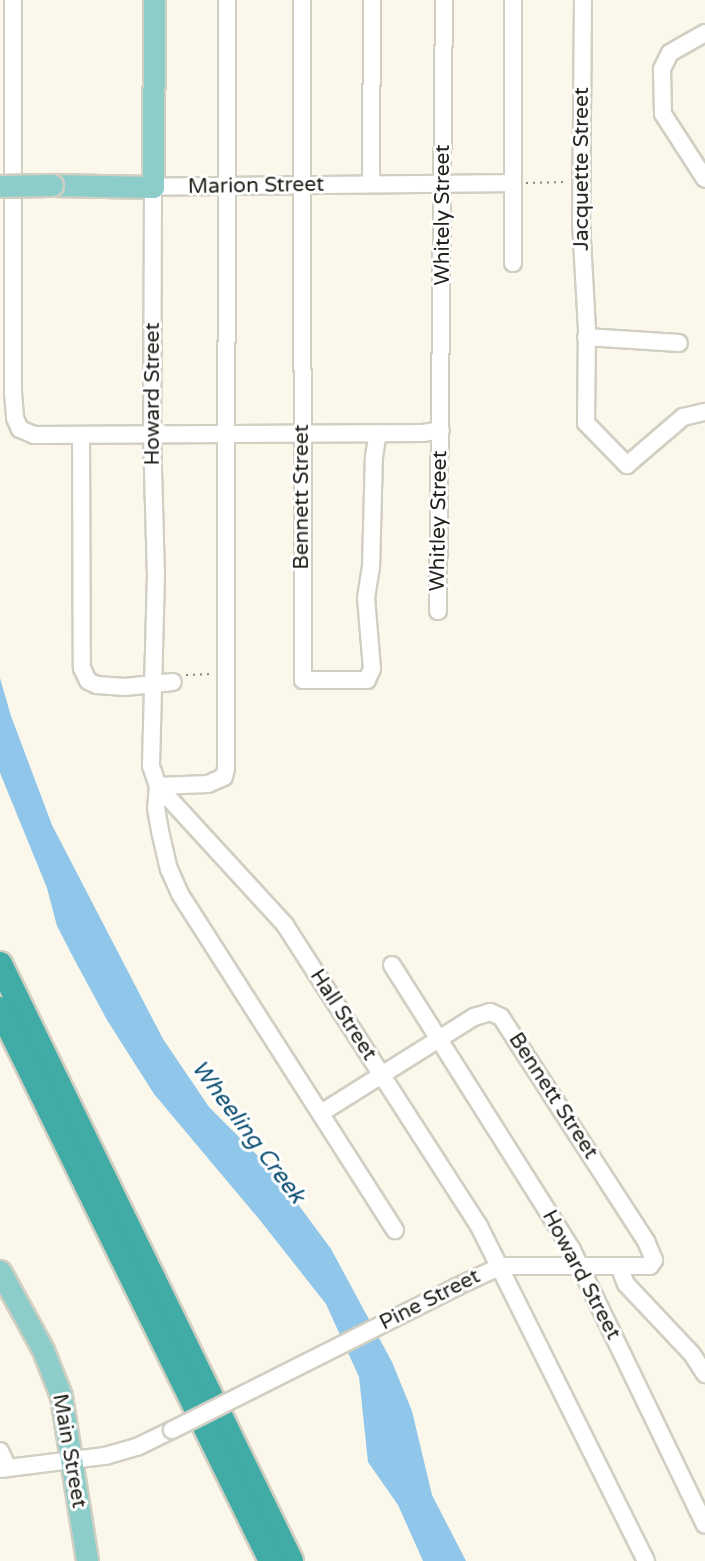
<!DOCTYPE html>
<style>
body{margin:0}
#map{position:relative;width:705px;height:1561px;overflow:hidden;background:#fbf8eb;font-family:"Varela Round",sans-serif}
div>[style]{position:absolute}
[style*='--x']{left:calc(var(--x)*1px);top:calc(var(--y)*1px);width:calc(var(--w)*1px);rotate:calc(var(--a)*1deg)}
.water>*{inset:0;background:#90c6e9}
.path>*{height:2px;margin-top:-1px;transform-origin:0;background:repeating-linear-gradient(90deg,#88867d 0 2px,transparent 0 7px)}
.roads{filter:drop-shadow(2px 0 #d1cec2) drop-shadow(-2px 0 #d1cec2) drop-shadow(0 2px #d1cec2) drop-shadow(0 -2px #d1cec2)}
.minor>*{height:16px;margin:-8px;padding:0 8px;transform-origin:8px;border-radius:8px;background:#fff}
.major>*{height:21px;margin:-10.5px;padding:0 10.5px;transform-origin:10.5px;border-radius:10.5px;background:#8ccdc9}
.highway>*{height:24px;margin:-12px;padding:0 12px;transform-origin:12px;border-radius:12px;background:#40aca5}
.bridges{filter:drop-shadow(2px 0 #d1cec2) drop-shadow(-2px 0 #d1cec2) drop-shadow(0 2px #d1cec2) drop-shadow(0 -2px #d1cec2)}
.minor-bridge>*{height:16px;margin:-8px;padding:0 8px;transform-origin:8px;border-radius:8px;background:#fff}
.major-bridge>*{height:21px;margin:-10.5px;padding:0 10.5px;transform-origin:10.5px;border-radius:10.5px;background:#8ccdc9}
span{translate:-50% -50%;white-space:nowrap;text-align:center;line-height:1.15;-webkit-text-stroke:6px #fff;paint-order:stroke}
.street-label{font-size:21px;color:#21201b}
.water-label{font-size:23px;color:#0c4f71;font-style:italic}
</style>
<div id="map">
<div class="water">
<i style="clip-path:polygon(0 678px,11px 716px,52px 825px,163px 1039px,209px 1107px,275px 1173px,331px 1249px,392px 1362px,412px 1411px,432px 1495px,466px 1561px,423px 1561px,398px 1505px,368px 1462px,359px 1377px,326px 1304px,259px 1219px,154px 1094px,107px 1020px,73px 957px,57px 926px,47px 888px,0 773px)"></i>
</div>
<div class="path">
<i style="--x:526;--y:183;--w:40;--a:-1.4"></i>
<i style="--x:186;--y:675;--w:26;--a:-2"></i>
</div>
<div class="roads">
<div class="minor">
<i style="--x:13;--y:0;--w:393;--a:90"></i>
<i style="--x:13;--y:393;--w:25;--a:85"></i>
<i style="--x:15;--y:418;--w:12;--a:66"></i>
<i style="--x:20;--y:429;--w:15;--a:23"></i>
<i style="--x:34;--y:435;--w:389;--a:-0.3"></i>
<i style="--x:423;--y:433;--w:18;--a:-9"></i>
<i style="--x:302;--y:0;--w:680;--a:89.92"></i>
<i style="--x:303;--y:680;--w:64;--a:0"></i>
<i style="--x:367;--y:680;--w:12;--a:-66"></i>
<i style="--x:372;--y:669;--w:71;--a:-94.8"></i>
<i style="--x:366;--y:598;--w:30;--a:-81"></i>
<i style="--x:371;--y:568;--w:111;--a:-88.5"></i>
<i style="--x:374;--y:457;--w:24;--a:-81"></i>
<i style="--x:583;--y:0;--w:222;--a:90.5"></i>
<i style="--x:581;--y:222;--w:107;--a:86.8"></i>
<i style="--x:587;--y:329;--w:94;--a:90.6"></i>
<i style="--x:586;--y:423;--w:59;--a:45.7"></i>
<i style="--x:627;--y:465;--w:74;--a:-40.6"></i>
<i style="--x:683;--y:417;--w:23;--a:-13"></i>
<i style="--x:705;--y:33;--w:40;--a:150.3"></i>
<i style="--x:670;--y:53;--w:18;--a:117"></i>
<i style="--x:662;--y:69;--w:45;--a:88.7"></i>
<i style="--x:663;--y:114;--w:77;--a:57.1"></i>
<i style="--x:513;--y:183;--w:360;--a:179.4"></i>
<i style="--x:153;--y:187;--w:247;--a:90.2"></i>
<i style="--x:152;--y:434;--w:140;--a:88.4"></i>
<i style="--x:156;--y:574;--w:192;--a:91.5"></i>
<i style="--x:151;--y:766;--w:21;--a:71"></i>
<i style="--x:158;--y:786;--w:13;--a:48"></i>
<i style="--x:167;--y:796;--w:175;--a:47.5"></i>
<i style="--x:285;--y:925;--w:358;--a:57.2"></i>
<i style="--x:479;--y:1226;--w:374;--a:63.5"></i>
<i style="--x:371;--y:184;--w:184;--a:-89.7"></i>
<i style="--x:513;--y:263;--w:263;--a:-90"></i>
<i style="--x:586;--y:337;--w:93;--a:3.7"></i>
<i style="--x:81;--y:435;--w:233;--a:89.8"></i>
<i style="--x:82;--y:668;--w:14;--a:65"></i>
<i style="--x:88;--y:681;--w:10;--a:24"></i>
<i style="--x:97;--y:685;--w:28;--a:4"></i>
<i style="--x:125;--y:687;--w:48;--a:-5.9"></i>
<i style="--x:438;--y:611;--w:611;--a:-89.44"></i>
<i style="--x:158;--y:786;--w:50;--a:-2.3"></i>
<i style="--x:208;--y:784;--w:17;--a:-24"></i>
<i style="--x:224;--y:777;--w:9;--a:-77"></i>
<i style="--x:226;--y:768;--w:768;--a:-89.93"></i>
<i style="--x:158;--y:786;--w:22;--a:95"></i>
<i style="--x:156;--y:808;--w:23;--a:80"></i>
<i style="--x:160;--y:831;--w:39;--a:77"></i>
<i style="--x:169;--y:869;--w:27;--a:66"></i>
<i style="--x:180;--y:894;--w:399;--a:57.4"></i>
<i style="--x:392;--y:965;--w:337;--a:57.7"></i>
<i style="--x:572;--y:1250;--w:305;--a:64.2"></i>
<i style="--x:321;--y:1113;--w:181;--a:-32.1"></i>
<i style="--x:474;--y:1017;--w:17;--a:-17"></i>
<i style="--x:490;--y:1012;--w:12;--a:24"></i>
<i style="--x:501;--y:1017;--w:267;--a:57.1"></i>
<i style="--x:646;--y:1241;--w:21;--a:67"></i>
<i style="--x:654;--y:1260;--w:7;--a:124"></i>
<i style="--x:650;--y:1266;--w:149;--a:180"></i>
<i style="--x:501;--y:1266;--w:50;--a:155"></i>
<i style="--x:619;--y:1266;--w:19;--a:69"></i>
<i style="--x:626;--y:1284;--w:96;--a:46.7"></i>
<i style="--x:692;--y:1354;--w:24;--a:57"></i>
<i style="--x:0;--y:1451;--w:19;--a:65"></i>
<i style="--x:0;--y:1469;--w:106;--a:-7.1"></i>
<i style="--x:105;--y:1456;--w:33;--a:-16"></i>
<i style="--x:137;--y:1447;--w:39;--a:-26"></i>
</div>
<div class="major">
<i style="--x:52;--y:185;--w:101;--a:1.1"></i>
<i style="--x:153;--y:187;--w:187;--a:-89.7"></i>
<i style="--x:0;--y:1271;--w:90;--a:61.4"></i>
<i style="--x:43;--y:1350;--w:49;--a:68.6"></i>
<i style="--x:61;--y:1396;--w:167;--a:81"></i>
</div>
<div class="highway">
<i style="--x:0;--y:964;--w:664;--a:64.01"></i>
<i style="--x:0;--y:1009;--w:615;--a:63.85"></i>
</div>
</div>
<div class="bridges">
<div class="minor-bridge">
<i style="--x:172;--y:1430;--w:318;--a:-26.7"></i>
</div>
<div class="major-bridge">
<i style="--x:0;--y:186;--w:52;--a:-1.1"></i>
</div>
</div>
<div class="street-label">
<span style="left:582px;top:169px;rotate:-90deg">Jacquette Street</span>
<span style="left:256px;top:186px;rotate:-1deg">Marion Street</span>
<span style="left:443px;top:215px;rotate:-90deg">Whitely Street</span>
<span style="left:153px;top:394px;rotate:-90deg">Howard Street</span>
<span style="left:302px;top:497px;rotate:-90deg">Bennett Street</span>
<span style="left:439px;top:521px;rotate:-89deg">Whitley Street</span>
<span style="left:343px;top:1015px;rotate:57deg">Hall Street</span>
<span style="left:553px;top:1096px;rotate:57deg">Bennett Street</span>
<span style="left:581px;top:1275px;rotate:62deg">Howard Street</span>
<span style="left:430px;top:1300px;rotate:-27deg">Pine Street</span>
<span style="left:69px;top:1451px;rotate:80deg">Main Street</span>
</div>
<div class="water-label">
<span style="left:248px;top:1132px;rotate:53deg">Wheeling Creek</span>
</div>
</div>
